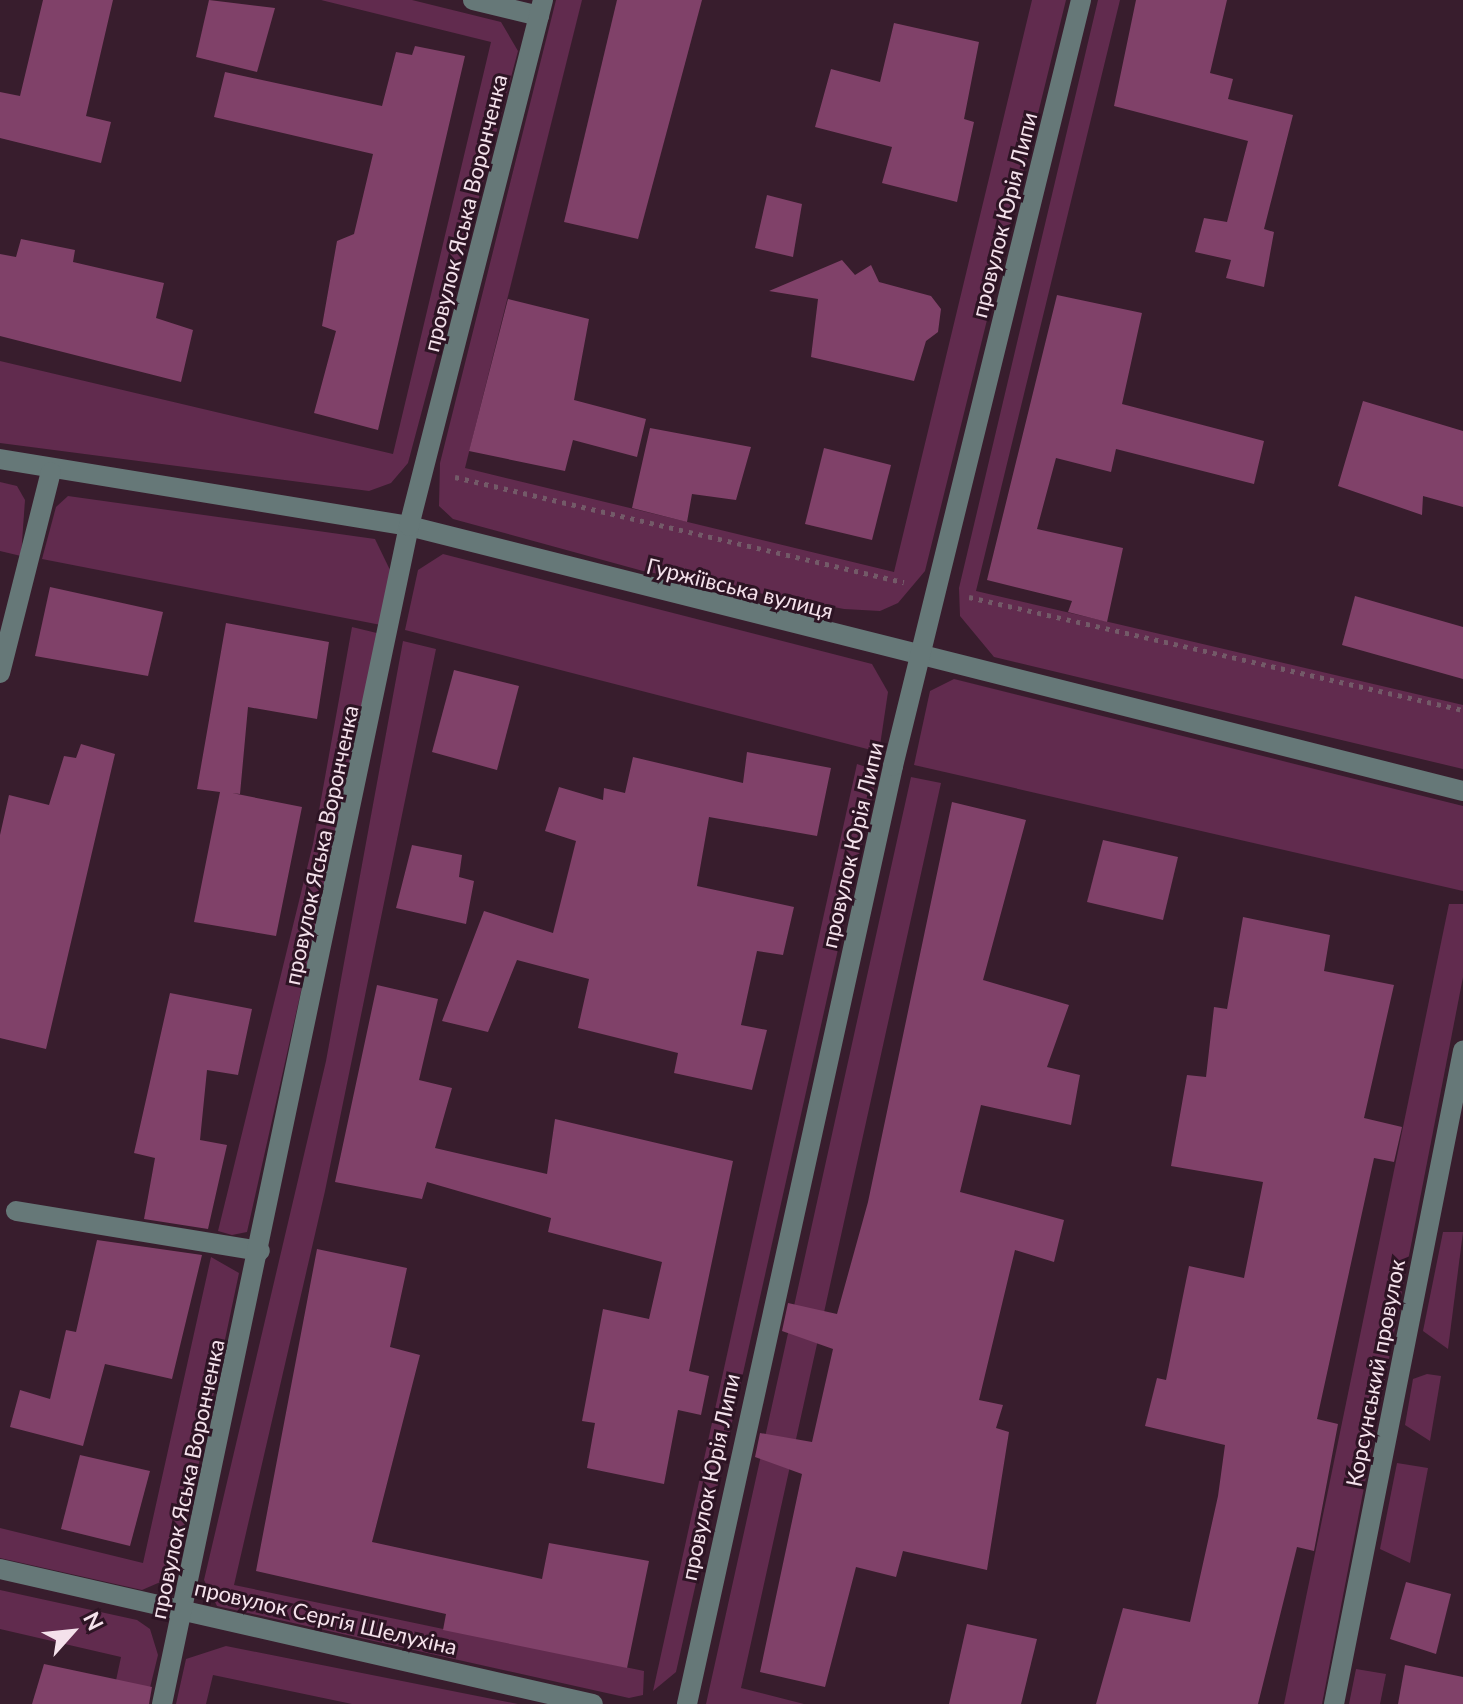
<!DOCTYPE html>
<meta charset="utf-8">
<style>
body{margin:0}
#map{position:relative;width:1463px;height:1704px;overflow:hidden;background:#381d2d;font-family:Lato,sans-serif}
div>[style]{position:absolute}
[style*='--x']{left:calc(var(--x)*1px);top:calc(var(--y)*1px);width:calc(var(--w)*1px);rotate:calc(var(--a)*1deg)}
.green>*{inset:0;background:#612b4e}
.building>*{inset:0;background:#804169}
.path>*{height:5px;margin-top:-2.5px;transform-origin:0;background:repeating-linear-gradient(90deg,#735a68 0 4px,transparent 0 10px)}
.minor>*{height:20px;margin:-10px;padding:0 10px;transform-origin:10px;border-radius:10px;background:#667878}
span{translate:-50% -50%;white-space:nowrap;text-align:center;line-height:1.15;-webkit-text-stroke:6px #2d1424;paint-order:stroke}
.street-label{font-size:22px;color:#f4e1eb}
.north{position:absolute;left:32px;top:1592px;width:80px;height:80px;-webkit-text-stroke:6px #2d1424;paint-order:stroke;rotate:63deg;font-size:22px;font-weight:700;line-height:32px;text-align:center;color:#f4e1eb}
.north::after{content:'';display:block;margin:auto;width:28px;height:36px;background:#f4e1eb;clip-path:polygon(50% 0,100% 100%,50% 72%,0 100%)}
</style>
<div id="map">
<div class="green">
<i style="clip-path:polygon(321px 0,412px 0,501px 22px,518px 51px,408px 463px,391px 483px,369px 491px,0 443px,0 361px,393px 454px,491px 42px)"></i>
<i style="clip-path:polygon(556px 0,582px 0,465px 468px,894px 572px,1032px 0,1066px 0,925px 571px,898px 603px,880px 611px,844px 609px,643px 571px,453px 519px,439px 506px,440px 463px)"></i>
<i style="clip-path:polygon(1098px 0,1120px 0,976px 591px,1463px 705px,1463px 769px,994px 657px,960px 616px,959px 588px)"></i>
<i style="clip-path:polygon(0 482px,17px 486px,25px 500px,21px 556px,0 551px)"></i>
<i style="clip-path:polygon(68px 496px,375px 539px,390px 570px,381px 625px,42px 559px,56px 507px)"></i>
<i style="clip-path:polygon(443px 554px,872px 664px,888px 692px,879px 752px,405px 630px,418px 570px)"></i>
<i style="clip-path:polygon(352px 627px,381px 634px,247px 1232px,232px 1235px,218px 1231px,313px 844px)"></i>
<i style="clip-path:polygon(403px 641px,436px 649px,325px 1191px,234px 1585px,644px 1671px,643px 1695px,629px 1698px,217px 1606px,204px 1580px,326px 1061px)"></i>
<i style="clip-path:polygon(954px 679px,1463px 806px,1463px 891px,914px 765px,930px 691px)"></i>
<i style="clip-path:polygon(857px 764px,878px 771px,676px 1672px,653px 1691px)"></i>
<i style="clip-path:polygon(911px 777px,941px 783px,741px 1688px,804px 1704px,706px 1704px)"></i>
<i style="clip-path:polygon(1449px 904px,1463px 904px,1463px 977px,1322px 1704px,1284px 1704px)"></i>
<i style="clip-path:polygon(1443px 1232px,1463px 1232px,1448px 1349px,1423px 1331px)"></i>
<i style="clip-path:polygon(211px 1257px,239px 1273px,178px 1563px,165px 1580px,142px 1590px,0 1558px,0 1528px,143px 1563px)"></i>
<i style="clip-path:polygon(1427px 1374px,1441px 1376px,1430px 1441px,1405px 1425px,1413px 1379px)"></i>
<i style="clip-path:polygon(1397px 1463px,1428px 1468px,1410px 1563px,1380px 1549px)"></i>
<i style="clip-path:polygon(0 1590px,137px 1620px,150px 1629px,158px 1655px,146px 1704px,111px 1704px,121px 1657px,0 1629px)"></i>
<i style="clip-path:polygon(226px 1646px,518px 1704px,352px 1704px,213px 1675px,206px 1704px,176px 1704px,186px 1659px)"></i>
<i style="clip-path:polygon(1356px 1669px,1386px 1674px,1380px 1704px,1349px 1704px)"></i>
</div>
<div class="building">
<i style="clip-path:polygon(43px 0,113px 0,86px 116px,111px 122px,101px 163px,0 138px,0 92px,20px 96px)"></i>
<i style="clip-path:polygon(209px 0,275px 8px,257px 72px,196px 57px)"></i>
<i style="clip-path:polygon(617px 0,702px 0,638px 239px,564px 222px)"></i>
<i style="clip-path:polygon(1136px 0,1227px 0,1210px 73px,1233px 79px,1228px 99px,1293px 115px,1264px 229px,1274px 232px,1264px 287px,1226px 278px,1231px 260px,1195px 252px,1204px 218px,1227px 222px,1248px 141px,1114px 106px)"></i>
<i style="clip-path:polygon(894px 23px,979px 42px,964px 119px,974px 122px,957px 202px,882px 183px,892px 147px,815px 127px,831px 69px,880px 82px)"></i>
<i style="clip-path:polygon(415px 46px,465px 56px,378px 430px,314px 413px,336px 331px,322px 326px,337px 241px,354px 234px,373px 154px,214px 117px,225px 72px,382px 106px,396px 52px,412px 55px)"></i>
<i style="clip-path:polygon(767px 195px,802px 204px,793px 257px,755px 248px)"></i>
<i style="clip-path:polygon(21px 239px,75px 250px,73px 262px,164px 283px,156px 318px,193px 330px,181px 382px,0 336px,0 254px,16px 257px)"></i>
<i style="clip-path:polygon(842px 260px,855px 275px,871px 265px,879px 282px,931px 296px,941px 309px,938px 332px,926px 341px,914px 381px,811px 357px,818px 299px,769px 291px)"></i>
<i style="clip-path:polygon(1057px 295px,1142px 313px,1122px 404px,1264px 441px,1254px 484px,1116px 449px,1111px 472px,1056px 458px,1037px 529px,1123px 548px,1107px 622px,1068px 612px,1072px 601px,987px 580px)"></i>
<i style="clip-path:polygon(508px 299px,589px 319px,574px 400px,646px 419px,637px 457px,573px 440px,565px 471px,469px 451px)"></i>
<i style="clip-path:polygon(1363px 401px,1463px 431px,1463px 507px,1423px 496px,1422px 515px,1338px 486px)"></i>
<i style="clip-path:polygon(650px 428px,751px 447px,736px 500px,692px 494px,687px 522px,632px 508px)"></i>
<i style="clip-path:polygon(824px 448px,891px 465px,872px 540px,805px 524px)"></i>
<i style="clip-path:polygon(50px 587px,163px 612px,148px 676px,35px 656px)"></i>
<i style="clip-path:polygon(1355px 596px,1463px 627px,1463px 679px,1342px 645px)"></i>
<i style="clip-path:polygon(226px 623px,329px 642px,317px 719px,248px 707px,240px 794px,232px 793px,302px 807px,276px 936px,194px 922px,220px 792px,197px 789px)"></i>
<i style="clip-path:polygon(454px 670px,519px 686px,497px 770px,432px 752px)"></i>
<i style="clip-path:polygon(81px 744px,115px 754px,46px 1049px,0 1038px,0 835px,9px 795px,49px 805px,64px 756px,76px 758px)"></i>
<i style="clip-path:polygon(747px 752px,831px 768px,817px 836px,709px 817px,697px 886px,794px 907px,783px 955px,757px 951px,741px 1025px,767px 1030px,752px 1090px,674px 1073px,678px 1053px,578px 1028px,589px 979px,517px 960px,488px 1032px,442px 1021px,484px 911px,553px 933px,576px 841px,545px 831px,559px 787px,603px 800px,604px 788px,625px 793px,633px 757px,743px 783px)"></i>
<i style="clip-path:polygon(952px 802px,1026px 820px,983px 980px,1069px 1005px,1047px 1067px,1080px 1075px,1071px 1125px,981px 1105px,960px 1192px,1064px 1220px,1054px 1262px,1015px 1250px,979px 1400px,1003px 1405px,996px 1428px,1009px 1432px,987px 1570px,903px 1551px,896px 1577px,856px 1567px,825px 1687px,760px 1672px,802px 1474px,755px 1457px,760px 1433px,812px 1442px,833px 1349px,782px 1331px,788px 1303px,837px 1314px,868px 1202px)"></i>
<i style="clip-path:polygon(1103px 840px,1178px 857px,1163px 920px,1087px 902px)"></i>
<i style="clip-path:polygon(412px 845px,462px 855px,459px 877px,474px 881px,466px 924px,396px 908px)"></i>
<i style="clip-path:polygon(1243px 917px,1330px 935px,1324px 971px,1394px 985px,1364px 1118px,1402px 1127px,1394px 1162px,1374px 1158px,1317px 1419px,1338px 1424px,1314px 1551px,1297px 1547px,1258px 1704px,1096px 1704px,1123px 1608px,1190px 1622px,1218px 1496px,1225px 1445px,1145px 1426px,1157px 1378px,1166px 1380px,1189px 1266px,1244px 1278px,1263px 1182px,1171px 1166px,1187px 1075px,1206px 1077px,1214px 1007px,1227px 1009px)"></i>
<i style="clip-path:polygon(377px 985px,438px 999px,419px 1080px,452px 1088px,435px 1148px,547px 1174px,555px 1119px,733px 1161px,689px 1371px,709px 1376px,701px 1415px,678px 1410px,664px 1484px,587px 1468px,595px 1423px,582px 1421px,603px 1309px,649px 1319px,662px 1262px,548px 1232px,551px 1218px,427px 1182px,422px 1199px,335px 1182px)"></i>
<i style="clip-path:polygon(170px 993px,252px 1009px,238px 1075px,207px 1070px,200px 1140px,227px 1145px,208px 1229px,144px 1219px,155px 1158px,134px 1153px)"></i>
<i style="clip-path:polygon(97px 1240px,202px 1255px,172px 1379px,105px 1364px,83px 1446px,10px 1427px,20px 1390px,50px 1399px,66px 1330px,76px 1332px)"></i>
<i style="clip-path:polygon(317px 1249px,407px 1268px,390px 1347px,420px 1355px,372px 1542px,542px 1579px,549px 1543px,649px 1561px,627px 1668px,443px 1630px,446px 1614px,256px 1571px)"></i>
<i style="clip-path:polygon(80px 1455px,150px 1471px,130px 1546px,61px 1529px)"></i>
<i style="clip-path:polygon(1406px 1582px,1451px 1594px,1436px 1654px,1390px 1639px)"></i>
<i style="clip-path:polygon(967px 1624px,1037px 1639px,1021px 1704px,949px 1704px)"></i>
<i style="clip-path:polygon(44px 1664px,152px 1687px,149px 1704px,32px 1704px)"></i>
<i style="clip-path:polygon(1405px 1665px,1463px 1677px,1463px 1704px,1398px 1704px)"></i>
</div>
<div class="path">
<i style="--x:455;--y:477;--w:461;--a:13.2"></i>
<i style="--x:969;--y:597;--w:507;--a:12.88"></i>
</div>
<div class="minor">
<i style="--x:473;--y:0;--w:68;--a:13.6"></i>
<i style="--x:0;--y:459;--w:414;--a:9.3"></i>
<i style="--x:409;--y:526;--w:1087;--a:14.11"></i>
<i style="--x:0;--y:673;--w:207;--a:-75.8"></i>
<i style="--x:16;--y:1211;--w:247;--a:9.3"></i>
<i style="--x:0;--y:1569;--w:608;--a:12.83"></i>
<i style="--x:162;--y:1704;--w:1204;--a:-78.16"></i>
<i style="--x:409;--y:526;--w:543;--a:-75.71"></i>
<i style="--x:687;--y:1704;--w:960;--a:-77.61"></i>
<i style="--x:893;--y:766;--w:789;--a:-76.21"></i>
<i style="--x:1334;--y:1704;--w:666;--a:-78.83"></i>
</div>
<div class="street-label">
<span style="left:465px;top:213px;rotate:-76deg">провулок Яська Воронченка</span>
<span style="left:1004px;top:215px;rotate:-76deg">провулок Юрія Липи</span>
<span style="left:740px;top:588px;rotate:14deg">Гуржіївська вулиця</span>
<span style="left:321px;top:845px;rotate:-78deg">провулок Яська Воронченка</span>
<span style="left:852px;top:845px;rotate:-77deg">провулок Юрія Липи</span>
<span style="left:1375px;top:1373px;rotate:-79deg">Корсунський провулок</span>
<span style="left:710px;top:1477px;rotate:-78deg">провулок Юрія Липи</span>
<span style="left:187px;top:1479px;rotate:-78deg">провулок Яська Воронченка</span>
<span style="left:326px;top:1617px;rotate:13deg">провулок Сергія Шелухіна</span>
</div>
<div class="north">N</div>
</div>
